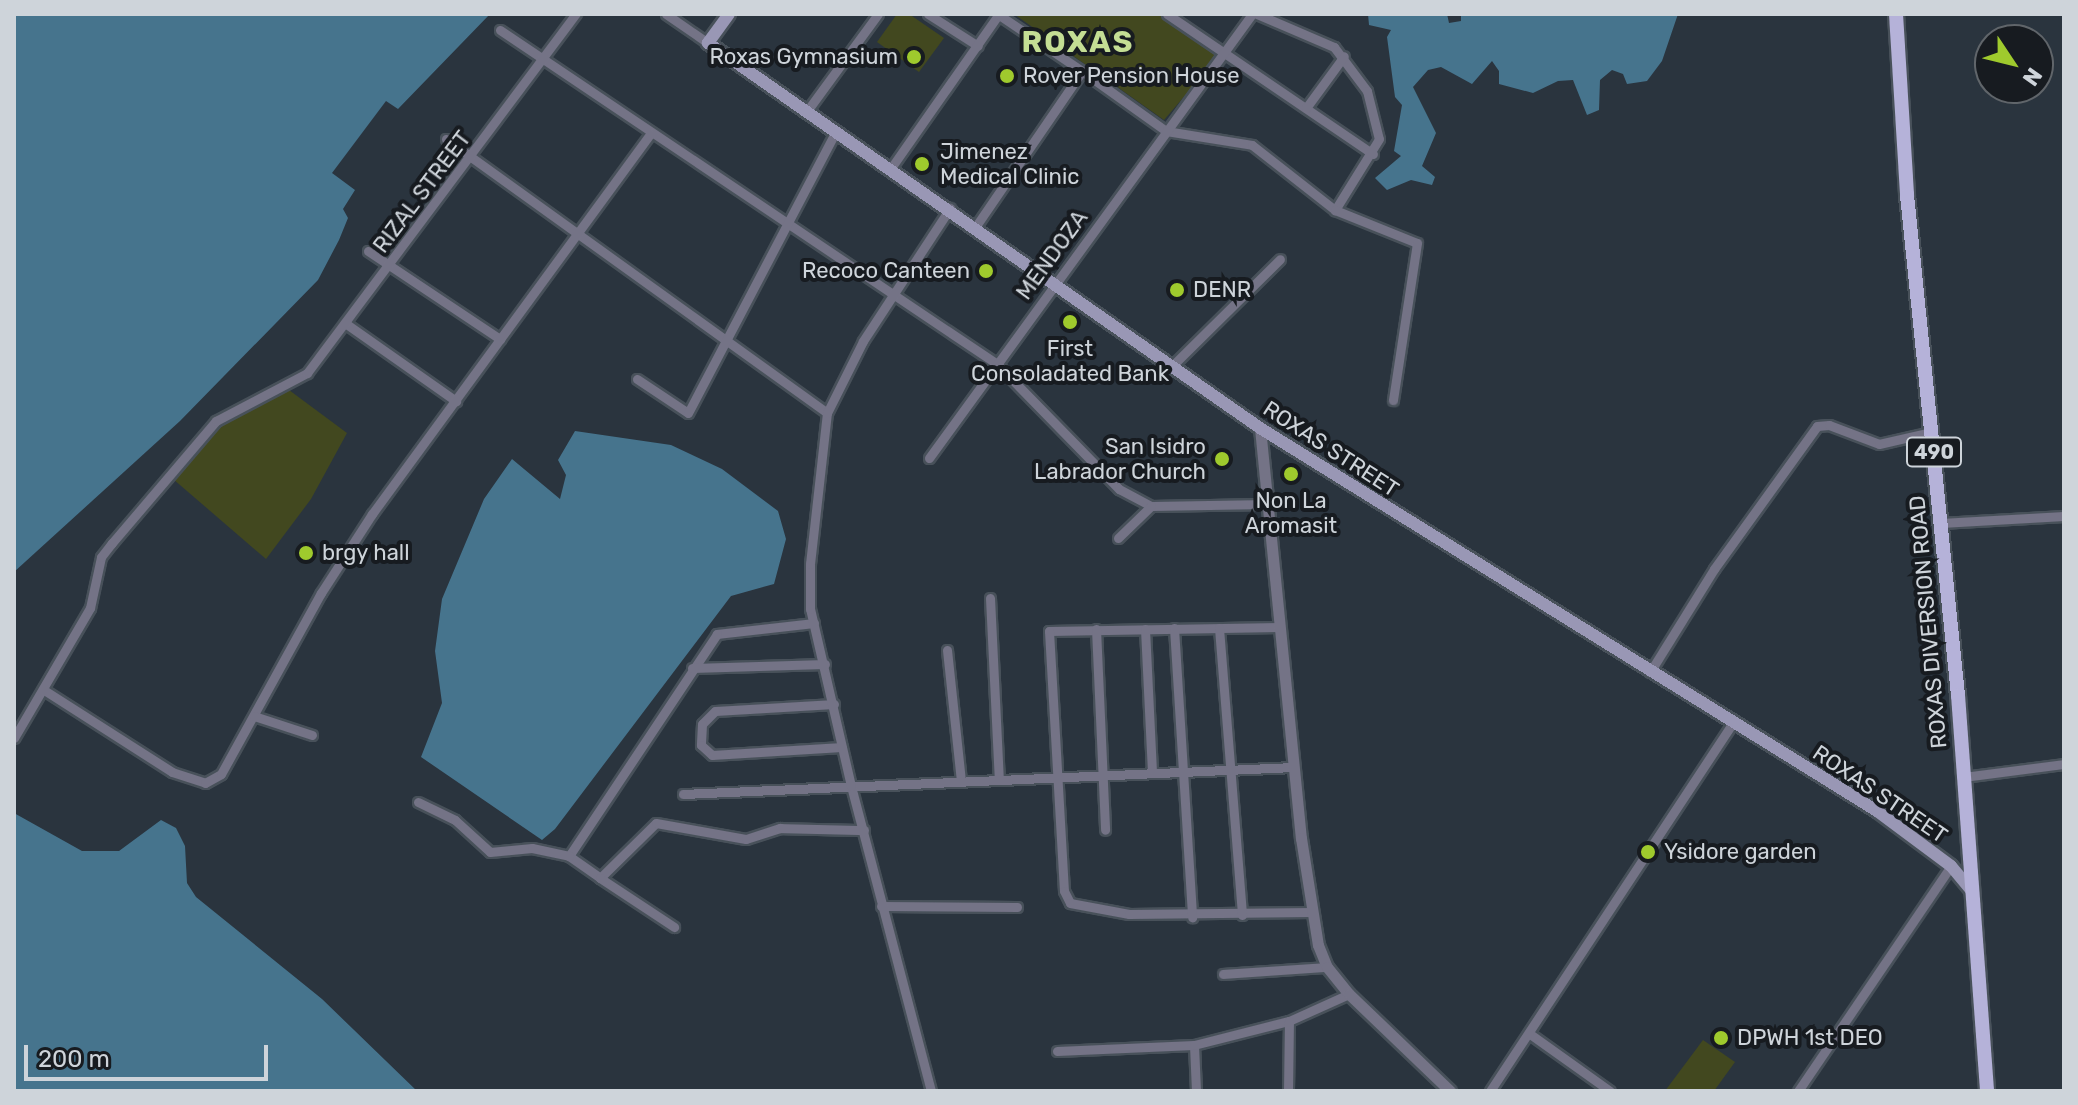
<!DOCTYPE html>
<style>
body{margin:0}
#map{position:relative;width:2078px;height:1105px;overflow:hidden;background:#2a343e;font-family:Rubik,sans-serif}
div>[style]{position:absolute}
[style*='--x']{left:calc(var(--x)*1px);top:calc(var(--y)*1px);width:calc(var(--w)*1px);rotate:calc(var(--a)*1deg)}
.green>*{inset:0;background:#42481f}
.water>*{inset:0;background:#46748d}
.roads{filter:drop-shadow(2px 0 #48515a) drop-shadow(-2px 0 #48515a) drop-shadow(0 2px #48515a) drop-shadow(0 -2px #48515a)}
.minor>*{height:9px;margin:-4.5px;padding:0 4.5px;transform-origin:4.5px;border-radius:4.5px;background:#747386}
.tertiary>*{height:11px;margin:-5.5px;padding:0 5.5px;transform-origin:5.5px;border-radius:5.5px;background:#747386}
.secondary>*{height:12px;margin:-6px;padding:0 6px;transform-origin:6px;border-radius:6px;background:#9997b5}
.primary>*{height:14px;margin:-7px;padding:0 7px;transform-origin:7px;border-radius:7px;background:#b5b2d9}
.dots>*{width:22px;height:22px;translate:-50% -50%;box-sizing:border-box;border:4px solid #171b20;border-radius:50%}
span{translate:-50% -50%;white-space:nowrap;text-align:center;line-height:1.15;-webkit-text-stroke:8px #171b20;paint-order:stroke}
.shield-label span{padding:2px 6px;background:#171b20;border:2px solid;border-radius:6px;-webkit-text-stroke-width:0}
.shield-label{font-size:20px;color:#ced4da;font-weight:700}
.poi-label{font-size:22px;color:#ced4da}
.right{translate:-100% -50%;text-align:right}
.left{translate:0 -50%;text-align:left}
.street-label{font-size:22px;color:#ced4da}
.district-label{font-size:30px;color:#c4de94;font-weight:700;letter-spacing:2px}
.frame{position:absolute;inset:0;border:16px solid #ced4da;pointer-events:none}
.north{position:absolute;left:1974px;top:24px;width:80px;height:80px;box-sizing:border-box;background:#171b20;border:2px solid #60656a;border-radius:50%;rotate:125deg;font-size:22px;font-weight:700;line-height:32px;text-align:center;color:#ced4da}
.north::after{content:'';display:block;margin:auto;width:28px;height:36px;background:#9fca2d;clip-path:polygon(50% 0,100% 100%,50% 72%,0 100%)}
.scale{position:absolute;left:24px;top:1045px;width:244px;height:36px;box-sizing:border-box;border:4px solid #ced4da;border-top:0;padding-left:10px;font-size:24px;line-height:28px;white-space:nowrap;color:#ced4da;-webkit-text-stroke:6px #171b20;paint-order:stroke}
</style>
<div id="map">
<div class="green">
<i style="clip-path:polygon(897px 14px,909px 14px,944px 38px,919px 72px,877px 42px)"></i>
<i style="clip-path:polygon(1014px 14px,1160px 14px,1219px 56px,1164px 120px)"></i>
<i style="clip-path:polygon(289px 390px,347px 433px,311px 499px,266px 559px,173px 479px,228px 418px)"></i>
<i style="clip-path:polygon(1703px 1040px,1735px 1062px,1714px 1091px,1665px 1091px)"></i>
</div>
<div class="water">
<i style="clip-path:polygon(14px 14px,490px 14px,398px 109px,386px 101px,332px 173px,355px 190px,343px 209px,348px 218px,339px 240px,318px 280px,180px 421px,14px 572px)"></i>
<i style="clip-path:polygon(1368px 14px,1447px 14px,1449px 23px,1461px 21px,1461px 14px,1678px 14px,1662px 61px,1647px 81px,1627px 84px,1623px 74px,1612px 70px,1600px 80px,1599px 110px,1587px 115px,1573px 80px,1558px 81px,1533px 93px,1499px 84px,1499px 71px,1492px 61px,1472px 84px,1441px 67px,1428px 70px,1413px 87px,1436px 133px,1422px 166px,1435px 177px,1432px 185px,1411px 180px,1387px 190px,1375px 178px,1401px 156px,1394px 151px,1402px 105px,1395px 97px,1387px 37px,1391px 30px,1369px 25px)"></i>
<i style="clip-path:polygon(575px 431px,671px 445px,722px 469px,778px 511px,786px 539px,774px 584px,731px 596px,555px 829px,542px 840px,421px 757px,442px 703px,435px 651px,442px 599px,484px 499px,512px 459px,560px 499px,566px 475px,558px 460px)"></i>
<i style="clip-path:polygon(14px 813px,82px 851px,119px 851px,161px 820px,176px 828px,185px 846px,187px 883px,196px 897px,322px 999px,417px 1091px,14px 1091px)"></i>
</div>
<div class="roads">
<div class="minor">
<i style="--x:666;--y:14;--w:51;--a:34.6"></i>
<i style="--x:928;--y:14;--w:59;--a:32.6"></i>
<i style="--x:1167;--y:14;--w:249;--a:34.2"></i>
<i style="--x:1257;--y:14;--w:84;--a:23.2"></i>
<i style="--x:1334;--y:47;--w:55;--a:53.1"></i>
<i style="--x:1367;--y:91;--w:49;--a:76"></i>
<i style="--x:1379;--y:139;--w:84;--a:121.8"></i>
<i style="--x:500;--y:30;--w:599;--a:33.9"></i>
<i style="--x:997;--y:364;--w:175;--a:45.7"></i>
<i style="--x:1119;--y:489;--w:36;--a:28"></i>
<i style="--x:1151;--y:506;--w:116;--a:-1"></i>
<i style="--x:1082;--y:71;--w:103;--a:35.5"></i>
<i style="--x:1166;--y:131;--w:87;--a:9.2"></i>
<i style="--x:1252;--y:145;--w:105;--a:38.1"></i>
<i style="--x:1335;--y:210;--w:88;--a:21.9"></i>
<i style="--x:1417;--y:243;--w:159;--a:98.7"></i>
<i style="--x:1306;--y:108;--w:64;--a:-53.8"></i>
<i style="--x:807;--y:111;--w:120;--a:-53.8"></i>
<i style="--x:446;--y:139;--w:469;--a:35.7"></i>
<i style="--x:891;--y:168;--w:188;--a:-55"></i>
<i style="--x:976;--y:226;--w:188;--a:-55.6"></i>
<i style="--x:1082;--y:71;--w:100;--a:-146"></i>
<i style="--x:368;--y:251;--w:159;--a:33.7"></i>
<i style="--x:345;--y:323;--w:136;--a:35.1"></i>
<i style="--x:1174;--y:364;--w:149;--a:-44.7"></i>
<i style="--x:637;--y:379;--w:61;--a:33.7"></i>
<i style="--x:688;--y:413;--w:318;--a:-62.3"></i>
<i style="--x:929;--y:458;--w:549;--a:-53.96"></i>
<i style="--x:1941;--y:523;--w:123;--a:-3.3"></i>
<i style="--x:1118;--y:538;--w:46;--a:-44.1"></i>
<i style="--x:990;--y:598;--w:181;--a:87.2"></i>
<i style="--x:814;--y:623;--w:98;--a:173.5"></i>
<i style="--x:717;--y:634;--w:267;--a:123.7"></i>
<i style="--x:569;--y:856;--w:38;--a:35"></i>
<i style="--x:600;--y:878;--w:78;--a:-44.5"></i>
<i style="--x:656;--y:823;--w:91;--a:10.1"></i>
<i style="--x:746;--y:839;--w:36;--a:-18"></i>
<i style="--x:780;--y:828;--w:84;--a:1.4"></i>
<i style="--x:1280;--y:627;--w:231;--a:179"></i>
<i style="--x:1049;--y:631;--w:260;--a:86.7"></i>
<i style="--x:1064;--y:891;--w:13;--a:63"></i>
<i style="--x:1070;--y:903;--w:60;--a:10.6"></i>
<i style="--x:1129;--y:914;--w:183;--a:-0.6"></i>
<i style="--x:1174;--y:628;--w:290;--a:86.4"></i>
<i style="--x:1219;--y:628;--w:288;--a:85.4"></i>
<i style="--x:1096;--y:629;--w:201;--a:87.4"></i>
<i style="--x:1145;--y:629;--w:142;--a:87.2"></i>
<i style="--x:947;--y:650;--w:132;--a:83.9"></i>
<i style="--x:692;--y:668;--w:133;--a:-1.7"></i>
<i style="--x:1650;--y:672;--w:121;--a:-58.1"></i>
<i style="--x:1714;--y:569;--w:176;--a:-54.2"></i>
<i style="--x:1817;--y:426;--w:12;--a:-5"></i>
<i style="--x:1829;--y:425;--w:53;--a:20.8"></i>
<i style="--x:1879;--y:444;--w:53;--a:-13"></i>
<i style="--x:44;--y:690;--w:152;--a:32.6"></i>
<i style="--x:172;--y:772;--w:35;--a:18"></i>
<i style="--x:205;--y:783;--w:18;--a:-29"></i>
<i style="--x:221;--y:774;--w:207;--a:-61.1"></i>
<i style="--x:321;--y:593;--w:94;--a:-57.2"></i>
<i style="--x:372;--y:514;--w:471;--a:-53.8"></i>
<i style="--x:834;--y:704;--w:119;--a:176.6"></i>
<i style="--x:715;--y:711;--w:18;--a:135"></i>
<i style="--x:702;--y:724;--w:21;--a:93"></i>
<i style="--x:701;--y:745;--w:15;--a:42"></i>
<i style="--x:712;--y:755;--w:130;--a:-3.5"></i>
<i style="--x:254;--y:716;--w:61;--a:18.1"></i>
<i style="--x:14;--y:738;--w:151;--a:-59.7"></i>
<i style="--x:90;--y:608;--w:52;--a:-77.8"></i>
<i style="--x:101;--y:557;--w:18;--a:-52"></i>
<i style="--x:112;--y:543;--w:160;--a:-49.6"></i>
<i style="--x:216;--y:421;--w:103;--a:-27.8"></i>
<i style="--x:307;--y:373;--w:449;--a:-53.2"></i>
<i style="--x:1964;--y:777;--w:101;--a:-7.4"></i>
<i style="--x:683;--y:794;--w:612;--a:-2.53"></i>
<i style="--x:418;--y:802;--w:41;--a:25.9"></i>
<i style="--x:455;--y:820;--w:47;--a:42.4"></i>
<i style="--x:490;--y:852;--w:42;--a:-5.4"></i>
<i style="--x:532;--y:848;--w:38;--a:12"></i>
<i style="--x:600;--y:878;--w:89;--a:33.5"></i>
<i style="--x:881;--y:906;--w:136;--a:0.4"></i>
<i style="--x:1223;--y:974;--w:104;--a:-3.9"></i>
<i style="--x:1530;--y:1034;--w:98;--a:35.5"></i>
<i style="--x:1194;--y:1045;--w:46;--a:87.5"></i>
<i style="--x:1057;--y:1051;--w:137;--a:-2.5"></i>
<i style="--x:1194;--y:1045;--w:98;--a:-14.2"></i>
<i style="--x:1289;--y:1021;--w:66;--a:-24.2"></i>
<i style="--x:931;--y:1091;--w:315;--a:-104.7"></i>
<i style="--x:851;--y:786;--w:182;--a:-103"></i>
<i style="--x:810;--y:609;--w:45;--a:-90"></i>
<i style="--x:810;--y:564;--w:152;--a:-83.6"></i>
<i style="--x:827;--y:413;--w:80;--a:-63.4"></i>
<i style="--x:863;--y:341;--w:159;--a:-56.8"></i>
<i style="--x:1288;--y:1091;--w:70;--a:-89.2"></i>
<i style="--x:1490;--y:1091;--w:442;--a:-56.6"></i>
<i style="--x:1798;--y:1091;--w:272;--a:-55.8"></i>
</div>
<div class="tertiary">
<i style="--x:1260;--y:428;--w:412;--a:84.3"></i>
<i style="--x:1301;--y:838;--w:108;--a:81"></i>
<i style="--x:1318;--y:945;--w:24;--a:68"></i>
<i style="--x:1327;--y:967;--w:35;--a:51"></i>
<i style="--x:1349;--y:994;--w:140;--a:43.8"></i>
</div>
<div class="secondary">
<i style="--x:729;--y:14;--w:36;--a:126"></i>
<i style="--x:708;--y:43;--w:673;--a:34.89"></i>
<i style="--x:1260;--y:428;--w:726;--a:31.83"></i>
<i style="--x:1877;--y:811;--w:92;--a:36.6"></i>
<i style="--x:1951;--y:866;--w:33;--a:50"></i>
</div>
<div class="primary">
<i style="--x:1896;--y:14;--w:181;--a:86.5"></i>
<i style="--x:1907;--y:195;--w:503;--a:84.18"></i>
<i style="--x:1958;--y:695;--w:397;--a:85.8"></i>
</div>
</div>
<div class="dots">
<i style="left:914px;top:57px;background:#9fca2d"></i>
<i style="left:1007px;top:76px;background:#9fca2d"></i>
<i style="left:922px;top:164px;background:#9fca2d"></i>
<i style="left:986px;top:271px;background:#9fca2d"></i>
<i style="left:1177px;top:290px;background:#9fca2d"></i>
<i style="left:1070px;top:322px;background:#9fca2d"></i>
<i style="left:1222px;top:459px;background:#9fca2d"></i>
<i style="left:1291px;top:474px;background:#9fca2d"></i>
<i style="left:306px;top:553px;background:#9fca2d"></i>
<i style="left:1648px;top:852px;background:#9fca2d"></i>
<i style="left:1721px;top:1038px;background:#9fca2d"></i>
</div>
<div class="shield-label">
<span style="left:1934px;top:452px">490</span>
</div>
<div class="poi-label">
<span class="right" style="left:898px;top:57px">Roxas Gymnasium</span>
<span class="left" style="left:1023px;top:76px">Rover Pension House</span>
<span class="left" style="left:940px;top:164px">Jimenez<br>Medical Clinic</span>
<span class="right" style="left:970px;top:271px">Recoco Canteen</span>
<span class="left" style="left:1193px;top:290px">DENR</span>
<span style="left:1070px;top:361px">First<br>Consoladated Bank</span>
<span class="right" style="left:1206px;top:459px">San Isidro<br>Labrador Church</span>
<span style="left:1291px;top:513px">Non La<br>Aromasit</span>
<span class="left" style="left:322px;top:553px">brgy hall</span>
<span class="left" style="left:1664px;top:852px">Ysidore garden</span>
<span class="left" style="left:1737px;top:1038px">DPWH 1st DEO</span>
</div>
<div class="street-label">
<span style="left:422px;top:192px;rotate:-53deg">RIZAL STREET</span>
<span style="left:1052px;top:255px;rotate:-54deg">MENDOZA</span>
<span style="left:1331px;top:449px;rotate:33deg">ROXAS STREET</span>
<span style="left:1928px;top:622px;rotate:-95deg">ROXAS DIVERSION ROAD</span>
<span style="left:1880px;top:794px;rotate:34deg">ROXAS STREET</span>
</div>
<div class="district-label">
<span style="left:1078px;top:42px">ROXAS</span>
</div>
<div class="frame"></div>
<div class="north">N</div>
<div class="scale">200 m</div>
</div>
